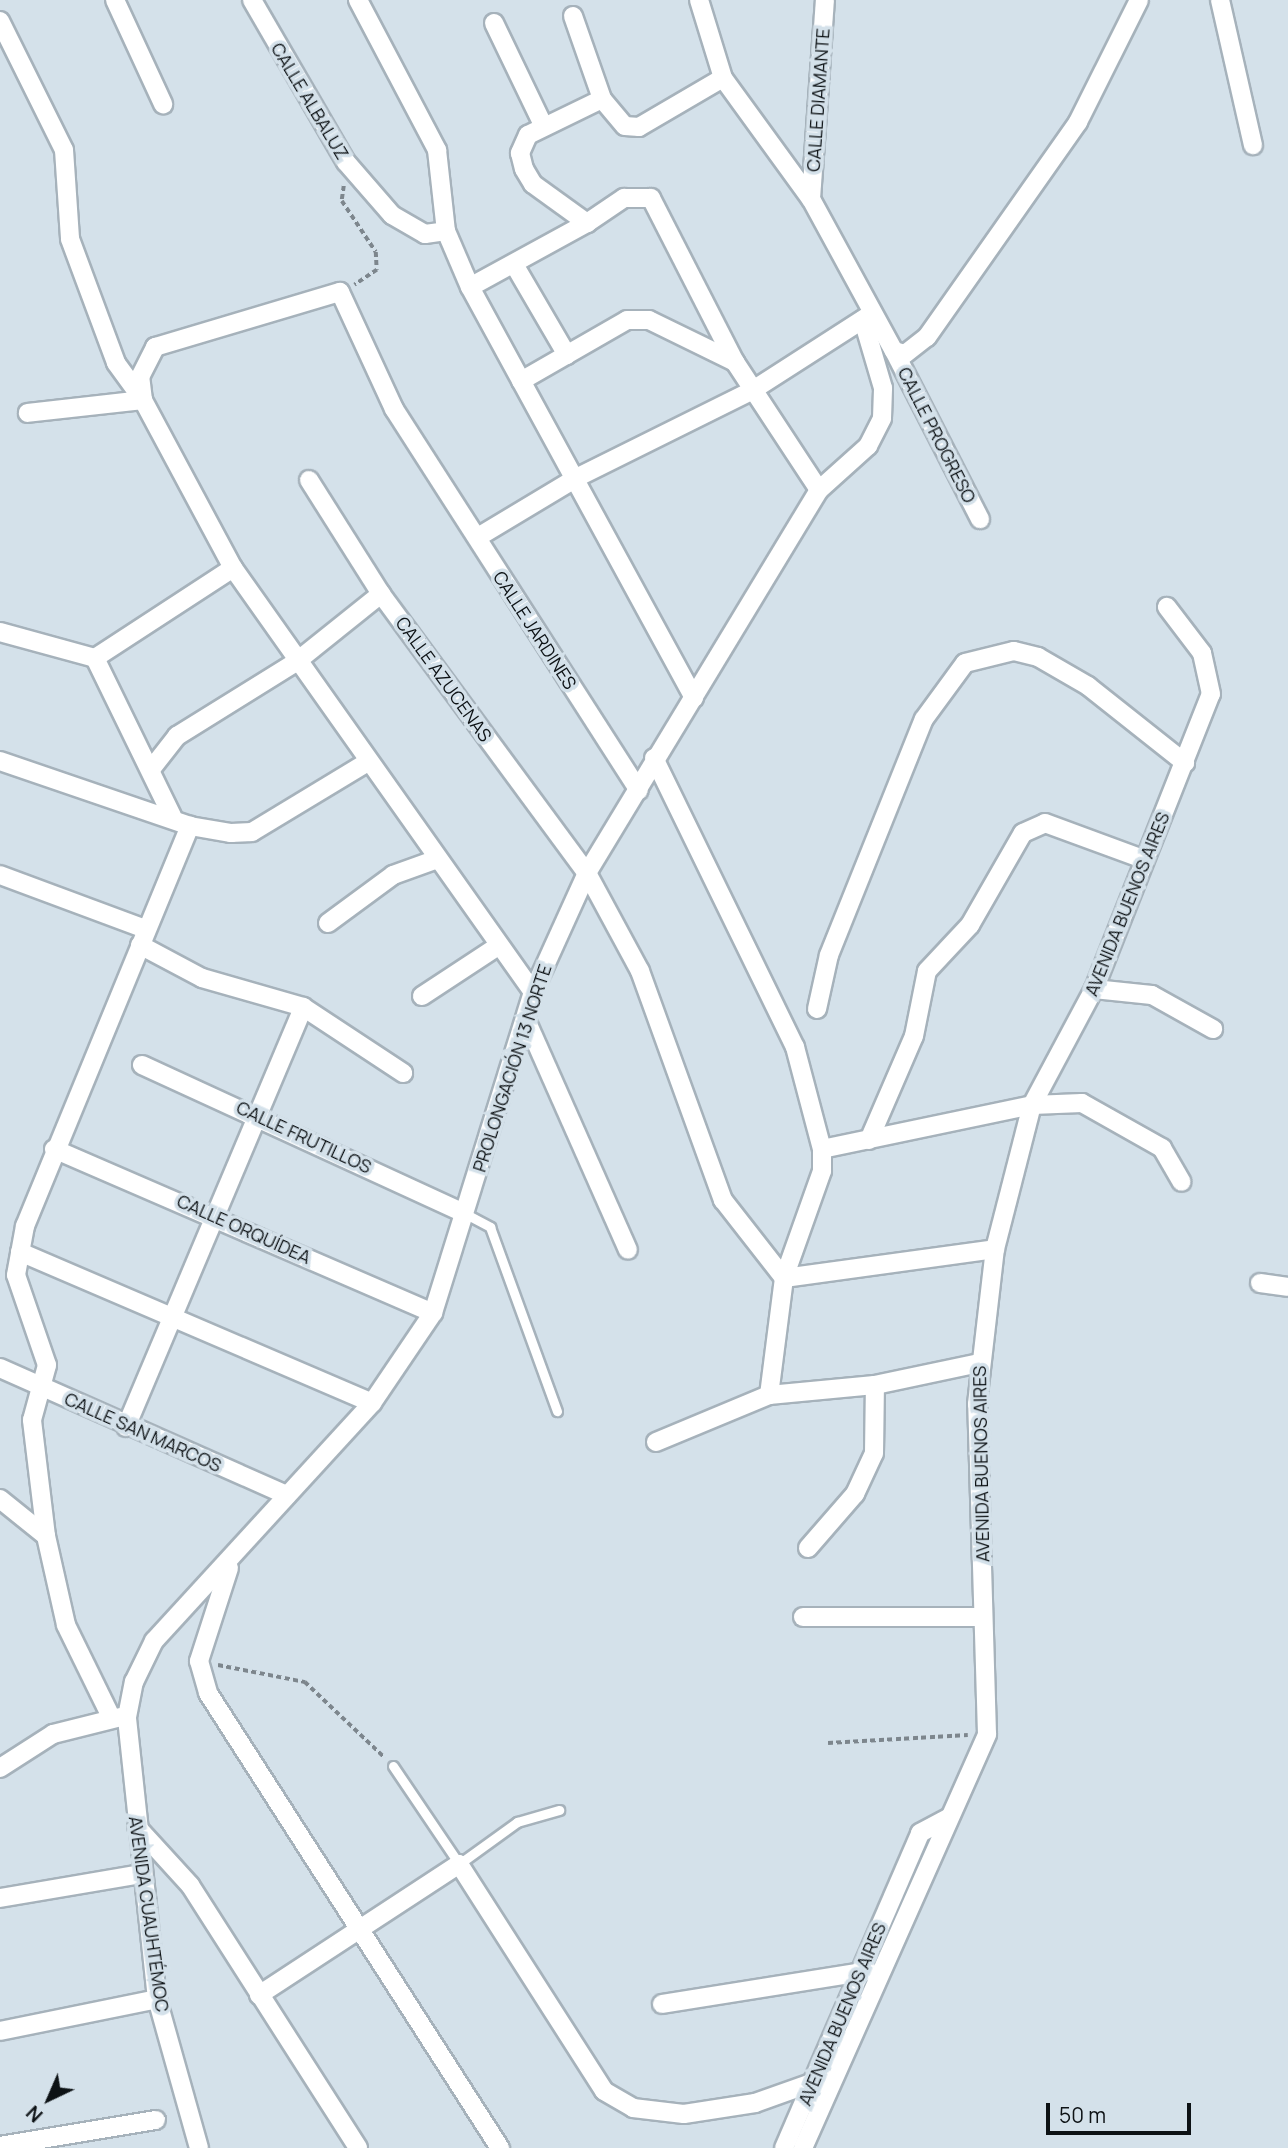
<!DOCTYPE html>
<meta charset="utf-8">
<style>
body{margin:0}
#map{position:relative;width:1288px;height:2148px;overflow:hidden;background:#d4e1ea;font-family:Manrope,sans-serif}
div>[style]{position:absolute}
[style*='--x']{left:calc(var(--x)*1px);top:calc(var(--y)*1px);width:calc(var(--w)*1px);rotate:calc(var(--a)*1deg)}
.path>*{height:3.5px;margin-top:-1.75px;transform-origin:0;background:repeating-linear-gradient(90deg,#7d868d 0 5px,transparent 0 8.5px)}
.roads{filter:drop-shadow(2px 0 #a6b2bb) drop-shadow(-2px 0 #a6b2bb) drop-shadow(0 2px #a6b2bb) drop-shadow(0 -2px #a6b2bb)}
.service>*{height:9px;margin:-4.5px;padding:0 4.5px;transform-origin:4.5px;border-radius:4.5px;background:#fff}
.minor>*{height:18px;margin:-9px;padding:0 9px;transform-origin:9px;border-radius:9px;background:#fff}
span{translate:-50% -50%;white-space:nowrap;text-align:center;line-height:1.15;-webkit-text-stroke:7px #d4e1ea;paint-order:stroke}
.street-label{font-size:18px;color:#0d1215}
.north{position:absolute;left:14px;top:2064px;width:70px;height:70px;-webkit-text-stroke:5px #d4e1ea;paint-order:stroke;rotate:224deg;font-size:19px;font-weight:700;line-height:28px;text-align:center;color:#0d1215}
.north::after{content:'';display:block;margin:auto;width:24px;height:32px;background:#0d1215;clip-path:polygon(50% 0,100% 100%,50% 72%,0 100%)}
.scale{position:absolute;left:1046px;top:2103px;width:145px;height:32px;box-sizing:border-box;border:4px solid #0d1215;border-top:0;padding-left:9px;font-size:21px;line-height:24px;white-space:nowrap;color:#0d1215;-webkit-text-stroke:5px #d4e1ea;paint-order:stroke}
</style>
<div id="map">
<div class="path">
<i style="--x:344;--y:186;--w:15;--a:98"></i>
<i style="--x:342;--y:201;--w:61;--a:56.3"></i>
<i style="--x:376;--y:252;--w:18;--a:87"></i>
<i style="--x:377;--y:270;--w:27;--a:146"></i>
<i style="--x:218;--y:1665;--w:89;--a:11.1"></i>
<i style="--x:305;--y:1682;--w:110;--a:43.5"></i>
<i style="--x:828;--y:1743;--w:140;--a:-3.3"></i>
</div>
<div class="roads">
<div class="service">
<i style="--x:464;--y:1213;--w:30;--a:28"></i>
<i style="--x:490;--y:1227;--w:196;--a:70"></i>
<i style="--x:393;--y:1766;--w:118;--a:56"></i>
<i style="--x:459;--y:1864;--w:72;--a:-35.9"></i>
<i style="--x:517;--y:1822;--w:44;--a:-15.9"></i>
</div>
<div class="minor">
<i style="--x:115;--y:0;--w:115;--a:65.2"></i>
<i style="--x:252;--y:0;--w:187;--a:59.9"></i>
<i style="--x:346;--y:162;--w:70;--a:49"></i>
<i style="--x:392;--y:215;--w:38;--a:30"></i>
<i style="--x:425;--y:234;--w:21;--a:-8"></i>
<i style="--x:358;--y:0;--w:170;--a:62.2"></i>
<i style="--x:437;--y:150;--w:81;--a:83.7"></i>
<i style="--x:446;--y:231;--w:61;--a:66.8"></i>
<i style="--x:470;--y:287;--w:468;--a:61.4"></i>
<i style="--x:699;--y:0;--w:82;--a:72.9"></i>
<i style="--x:723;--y:78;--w:150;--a:54"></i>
<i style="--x:811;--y:199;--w:173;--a:61.4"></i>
<i style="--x:894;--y:351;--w:11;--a:15"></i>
<i style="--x:905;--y:354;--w:28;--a:-38"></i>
<i style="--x:927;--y:337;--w:263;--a:-54.9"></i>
<i style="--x:1078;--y:122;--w:136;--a:-63.4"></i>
<i style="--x:1220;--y:0;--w:149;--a:77.2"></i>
<i style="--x:573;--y:16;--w:88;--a:70.7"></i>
<i style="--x:602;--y:99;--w:35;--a:50"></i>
<i style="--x:625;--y:126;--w:14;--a:4"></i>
<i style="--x:639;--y:127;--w:97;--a:-30.3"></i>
<i style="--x:0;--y:21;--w:144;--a:63.6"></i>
<i style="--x:64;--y:150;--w:89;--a:86.1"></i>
<i style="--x:70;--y:239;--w:132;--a:69.6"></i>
<i style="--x:116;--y:363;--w:46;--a:53.9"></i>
<i style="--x:143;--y:400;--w:116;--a:173.6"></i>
<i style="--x:494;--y:23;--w:115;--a:64.3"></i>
<i style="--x:602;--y:99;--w:82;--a:154.1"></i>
<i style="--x:528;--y:135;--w:20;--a:114"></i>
<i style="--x:520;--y:153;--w:16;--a:76"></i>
<i style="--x:524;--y:169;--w:17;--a:59"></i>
<i style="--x:533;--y:184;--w:67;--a:35.8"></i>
<i style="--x:587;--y:223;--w:45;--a:-34"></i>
<i style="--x:624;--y:198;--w:27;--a:0"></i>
<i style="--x:651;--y:198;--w:184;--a:62.9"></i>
<i style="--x:811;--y:199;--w:199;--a:-86"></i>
<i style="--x:515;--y:266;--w:103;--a:59.7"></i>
<i style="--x:470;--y:287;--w:133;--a:-28.7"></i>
<i style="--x:894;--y:351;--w:189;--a:62.9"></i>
<i style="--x:521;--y:381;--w:122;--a:-29.9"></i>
<i style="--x:627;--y:320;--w:22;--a:0"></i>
<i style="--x:649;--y:320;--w:96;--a:26"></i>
<i style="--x:735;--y:362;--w:153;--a:56.7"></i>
<i style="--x:309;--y:480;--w:135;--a:57.7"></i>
<i style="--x:381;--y:594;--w:347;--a:53.6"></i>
<i style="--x:587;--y:873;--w:111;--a:61.6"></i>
<i style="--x:640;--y:971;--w:244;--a:70.1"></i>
<i style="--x:723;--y:1200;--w:99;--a:52"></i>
<i style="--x:784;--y:1278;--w:213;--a:-7.8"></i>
<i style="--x:478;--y:537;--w:117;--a:-31"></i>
<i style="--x:578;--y:477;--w:195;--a:-26.4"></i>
<i style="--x:753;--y:390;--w:139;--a:-32.7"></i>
<i style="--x:0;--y:632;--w:98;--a:15.3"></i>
<i style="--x:95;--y:658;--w:165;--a:-33.1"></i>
<i style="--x:95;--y:658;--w:176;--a:64"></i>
<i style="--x:654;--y:758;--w:322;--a:64"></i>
<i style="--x:795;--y:1047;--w:106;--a:75.2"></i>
<i style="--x:822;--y:1149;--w:22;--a:90"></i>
<i style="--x:822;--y:1171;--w:114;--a:109.6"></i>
<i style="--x:784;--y:1278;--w:118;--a:97.3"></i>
<i style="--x:0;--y:761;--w:201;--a:18.9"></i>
<i style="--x:190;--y:826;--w:42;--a:9.7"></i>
<i style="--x:231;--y:833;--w:21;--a:-3"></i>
<i style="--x:252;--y:832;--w:133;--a:-31.2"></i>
<i style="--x:152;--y:768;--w:41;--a:-52"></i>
<i style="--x:177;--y:736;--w:140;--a:-31.9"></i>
<i style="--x:296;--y:662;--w:109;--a:-38.7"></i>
<i style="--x:0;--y:875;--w:155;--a:20.4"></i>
<i style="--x:328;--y:923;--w:81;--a:-36.4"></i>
<i style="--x:393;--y:875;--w:45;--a:-19.7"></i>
<i style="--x:140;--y:945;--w:70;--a:28"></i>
<i style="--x:202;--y:978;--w:105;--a:16"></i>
<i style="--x:303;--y:1007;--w:120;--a:33.4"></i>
<i style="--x:1094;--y:989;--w:58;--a:5.9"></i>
<i style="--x:1152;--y:995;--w:70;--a:29.1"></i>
<i style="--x:533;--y:992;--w:519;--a:-125.28"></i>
<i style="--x:233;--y:568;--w:191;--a:-118.2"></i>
<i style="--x:143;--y:400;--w:23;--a:-97"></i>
<i style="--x:140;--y:377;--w:34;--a:-63"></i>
<i style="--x:155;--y:347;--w:193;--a:-16.6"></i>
<i style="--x:340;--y:292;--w:129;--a:65.2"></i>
<i style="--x:394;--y:409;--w:453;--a:57.3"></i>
<i style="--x:422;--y:996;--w:91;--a:-33.3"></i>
<i style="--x:817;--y:1009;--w:55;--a:-77.5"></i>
<i style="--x:829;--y:955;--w:254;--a:-68.1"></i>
<i style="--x:924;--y:719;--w:69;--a:-53.8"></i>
<i style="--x:965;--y:663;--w:50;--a:-13.8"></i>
<i style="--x:1014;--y:651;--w:25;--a:14"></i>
<i style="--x:1038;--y:657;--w:58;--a:30.1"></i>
<i style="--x:1088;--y:686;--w:124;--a:38.4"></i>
<i style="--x:527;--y:1022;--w:249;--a:66.1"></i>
<i style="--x:142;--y:1065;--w:354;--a:24.7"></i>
<i style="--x:869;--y:1140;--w:113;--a:-66.6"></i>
<i style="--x:914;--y:1036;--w:66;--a:-78.7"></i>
<i style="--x:927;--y:971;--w:63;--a:-46.9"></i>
<i style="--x:970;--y:925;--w:106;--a:-60.1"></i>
<i style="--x:1023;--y:833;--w:24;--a:-24"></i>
<i style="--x:1045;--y:823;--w:104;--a:20.2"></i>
<i style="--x:54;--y:1149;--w:413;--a:23.4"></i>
<i style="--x:822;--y:1149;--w:215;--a:-11.8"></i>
<i style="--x:1032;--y:1105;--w:50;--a:-2.3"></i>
<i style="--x:1082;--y:1103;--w:92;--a:29.4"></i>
<i style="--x:1162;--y:1148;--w:39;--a:60"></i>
<i style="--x:20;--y:1252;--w:383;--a:23.2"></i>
<i style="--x:1260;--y:1283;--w:28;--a:8"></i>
<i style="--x:0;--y:1368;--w:314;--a:23.9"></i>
<i style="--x:126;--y:1427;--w:456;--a:-67.1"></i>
<i style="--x:656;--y:1442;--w:122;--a:-22.6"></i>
<i style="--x:769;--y:1395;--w:106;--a:-5.4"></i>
<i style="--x:875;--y:1385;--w:106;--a:-11.9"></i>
<i style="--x:0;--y:1499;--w:59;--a:38.8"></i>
<i style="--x:46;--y:1536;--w:91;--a:77.3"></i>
<i style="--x:66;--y:1625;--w:100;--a:63.9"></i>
<i style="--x:46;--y:1536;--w:117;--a:-96.9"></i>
<i style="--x:32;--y:1420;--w:57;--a:-74.7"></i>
<i style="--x:47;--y:1365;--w:95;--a:-109"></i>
<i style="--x:16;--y:1275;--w:50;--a:-79.6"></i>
<i style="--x:25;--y:1226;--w:433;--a:-67.6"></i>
<i style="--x:808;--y:1548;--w:72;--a:-49"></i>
<i style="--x:855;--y:1494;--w:45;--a:-65.1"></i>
<i style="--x:874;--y:1453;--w:68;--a:-89.2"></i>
<i style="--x:229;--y:1568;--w:98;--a:107.9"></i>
<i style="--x:199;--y:1661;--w:33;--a:74"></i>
<i style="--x:208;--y:1693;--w:541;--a:57.31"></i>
<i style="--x:803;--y:1617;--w:180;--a:0"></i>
<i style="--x:0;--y:1768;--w:63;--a:-32.7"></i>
<i style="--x:53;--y:1734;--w:70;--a:-14"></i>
<i style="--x:137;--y:1827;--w:79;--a:47.6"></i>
<i style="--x:190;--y:1885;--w:312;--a:57.4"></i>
<i style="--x:0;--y:1898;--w:144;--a:-9.6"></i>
<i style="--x:259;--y:1995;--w:239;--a:-33.2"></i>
<i style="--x:459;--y:1864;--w:269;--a:57.4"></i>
<i style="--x:604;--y:2091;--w:34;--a:30"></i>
<i style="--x:633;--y:2108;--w:51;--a:6.7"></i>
<i style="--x:684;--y:2114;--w:72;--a:-8.8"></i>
<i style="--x:755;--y:2103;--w:63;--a:-19.6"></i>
<i style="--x:662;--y:2004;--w:209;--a:-9.1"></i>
<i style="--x:0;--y:2031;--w:160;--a:-11.5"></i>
<i style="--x:0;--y:2146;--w:158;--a:-9.5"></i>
<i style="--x:199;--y:2148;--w:155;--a:-105.7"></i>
<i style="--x:157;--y:1999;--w:284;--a:-96.1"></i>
<i style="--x:127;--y:1717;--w:36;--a:-79"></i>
<i style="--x:134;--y:1682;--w:46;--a:-64"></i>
<i style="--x:154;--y:1641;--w:323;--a:-47.5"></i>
<i style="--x:372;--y:1403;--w:109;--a:-55.9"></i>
<i style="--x:433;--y:1313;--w:336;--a:-72.7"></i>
<i style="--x:533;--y:992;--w:131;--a:-65.6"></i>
<i style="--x:587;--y:873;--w:448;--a:-58.8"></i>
<i style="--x:819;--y:490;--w:66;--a:-41.9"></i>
<i style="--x:868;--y:446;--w:31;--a:-63"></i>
<i style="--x:882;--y:418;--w:30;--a:-88"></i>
<i style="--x:883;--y:388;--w:71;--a:-106.4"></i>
<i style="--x:784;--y:2148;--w:343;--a:-66.6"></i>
<i style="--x:920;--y:1833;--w:32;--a:-28"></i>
<i style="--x:803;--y:2148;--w:453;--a:-66"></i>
<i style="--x:987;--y:1734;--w:330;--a:-91.7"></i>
<i style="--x:977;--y:1404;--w:156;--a:-83.4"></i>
<i style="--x:995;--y:1249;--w:149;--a:-75.6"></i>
<i style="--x:1032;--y:1105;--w:132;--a:-61.9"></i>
<i style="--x:1094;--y:989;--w:317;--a:-68.4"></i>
<i style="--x:1211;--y:694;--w:42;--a:-102.4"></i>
<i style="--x:1202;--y:653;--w:58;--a:-127.3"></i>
</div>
</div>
<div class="street-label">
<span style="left:818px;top:100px;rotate:-86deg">CALLE DIAMANTE</span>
<span style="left:310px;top:101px;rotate:59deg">CALLE ALBALUZ</span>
<span style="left:937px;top:435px;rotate:63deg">CALLE PROGRESO</span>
<span style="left:535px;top:630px;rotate:57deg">CALLE JARDINES</span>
<span style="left:444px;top:679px;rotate:54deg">CALLE AZUCENAS</span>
<span style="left:1127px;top:904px;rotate:-68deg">AVENIDA BUENOS AIRES</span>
<span style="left:512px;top:1068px;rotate:-72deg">PROLONGACIÓN 13 NORTE</span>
<span style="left:304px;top:1137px;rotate:25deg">CALLE FRUTILLOS</span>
<span style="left:244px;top:1229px;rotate:24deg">CALLE ORQUÍDEA</span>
<span style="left:143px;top:1432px;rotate:24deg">CALLE SAN MARCOS</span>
<span style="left:981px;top:1464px;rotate:-91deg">AVENIDA BUENOS AIRES</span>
<span style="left:149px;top:1914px;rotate:82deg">AVENIDA CUAUHTÉMOC</span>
<span style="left:842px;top:2014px;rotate:-67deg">AVENIDA BUENOS AIRES</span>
</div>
<div class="north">N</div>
<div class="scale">50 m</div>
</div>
